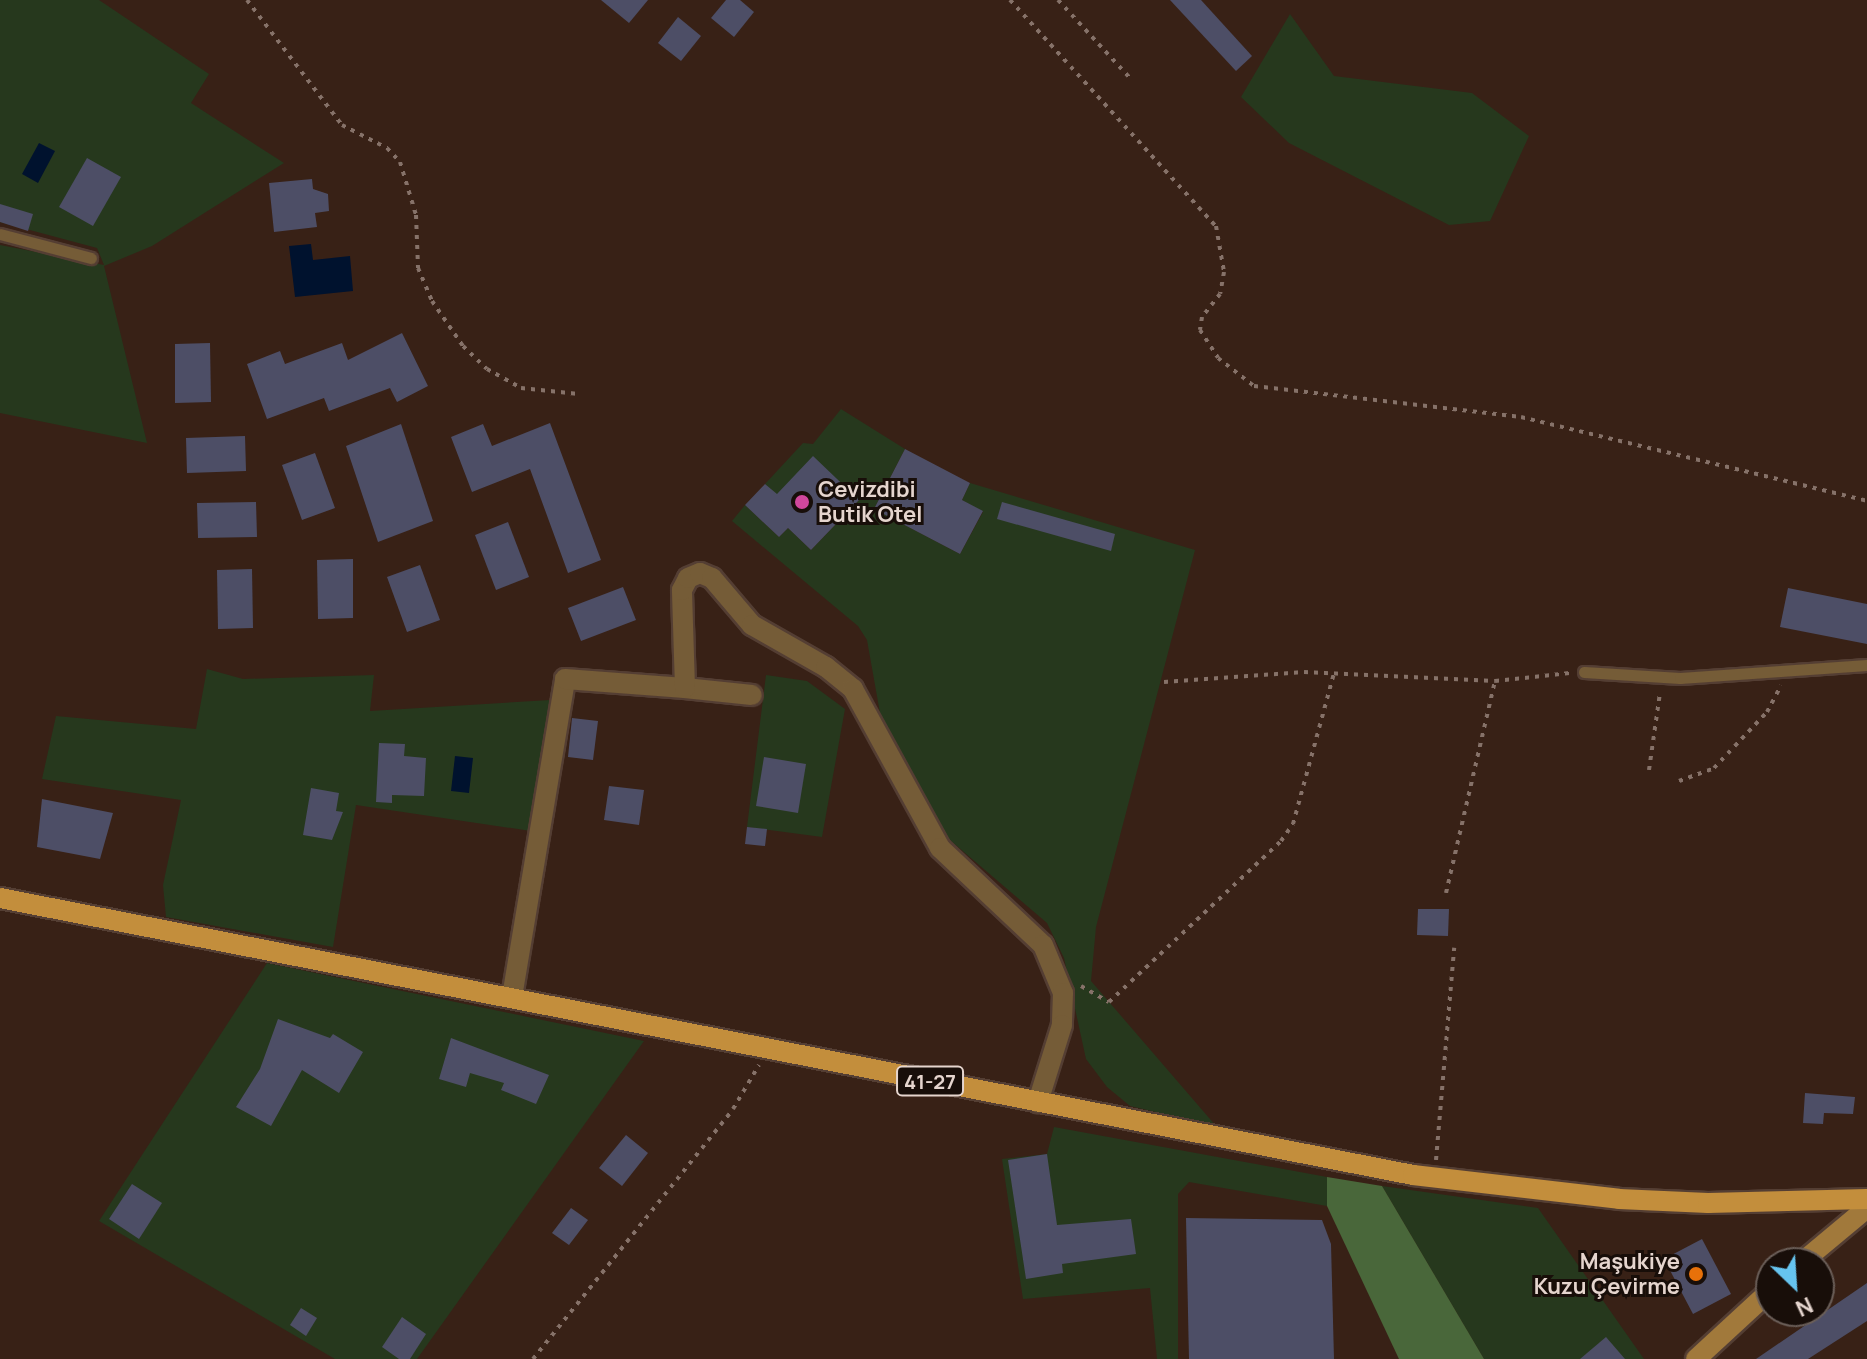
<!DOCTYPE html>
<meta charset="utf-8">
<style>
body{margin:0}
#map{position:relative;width:1867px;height:1359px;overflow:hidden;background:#382116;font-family:Manrope,sans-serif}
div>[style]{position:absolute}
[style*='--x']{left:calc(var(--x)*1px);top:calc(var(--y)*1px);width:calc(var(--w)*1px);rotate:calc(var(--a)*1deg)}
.green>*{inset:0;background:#26381d}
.forest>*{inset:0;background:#49673a}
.water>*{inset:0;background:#00122e}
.building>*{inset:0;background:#4d4e66}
.path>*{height:4px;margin-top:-2px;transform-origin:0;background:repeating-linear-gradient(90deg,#867269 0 4px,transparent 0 10px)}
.roads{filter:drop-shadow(2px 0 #543e33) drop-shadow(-2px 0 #543e33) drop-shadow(0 2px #543e33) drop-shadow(0 -2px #543e33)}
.lane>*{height:11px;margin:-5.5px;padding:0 5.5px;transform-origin:5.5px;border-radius:5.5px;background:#755c37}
.street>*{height:20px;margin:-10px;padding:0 10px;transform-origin:10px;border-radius:10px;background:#755c37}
.secondary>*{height:20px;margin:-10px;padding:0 10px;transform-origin:10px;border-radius:10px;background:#a1793b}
.primary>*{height:20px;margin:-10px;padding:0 10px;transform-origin:10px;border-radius:10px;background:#c38e3c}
.dots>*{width:22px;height:22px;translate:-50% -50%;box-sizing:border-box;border:4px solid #180e09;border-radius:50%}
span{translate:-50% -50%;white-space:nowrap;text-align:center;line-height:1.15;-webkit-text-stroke:6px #180e09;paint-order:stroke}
.shield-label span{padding:2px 6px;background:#180e09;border:2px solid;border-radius:6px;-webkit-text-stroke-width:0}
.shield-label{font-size:20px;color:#e5d5ce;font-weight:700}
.poi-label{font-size:22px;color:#e5d5ce;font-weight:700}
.left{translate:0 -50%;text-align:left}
.right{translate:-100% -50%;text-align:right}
.north{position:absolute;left:1755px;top:1247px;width:80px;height:80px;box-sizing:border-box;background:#180e09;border:2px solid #6a5e58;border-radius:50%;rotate:155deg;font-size:22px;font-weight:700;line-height:32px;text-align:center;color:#e5d5ce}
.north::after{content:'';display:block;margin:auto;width:28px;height:36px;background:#66c4ef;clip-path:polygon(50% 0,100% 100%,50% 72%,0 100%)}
</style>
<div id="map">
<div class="green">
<i style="clip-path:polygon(0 0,99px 0,209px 74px,191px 103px,284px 163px,152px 246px,104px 266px,147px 443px,0 413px,0 245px,104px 265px,97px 248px,0 222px)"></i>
<i style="clip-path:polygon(1290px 14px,1334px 76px,1472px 93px,1529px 136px,1490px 221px,1449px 225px,1289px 143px,1241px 97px)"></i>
<i style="clip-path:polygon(841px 409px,905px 449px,874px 509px,960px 554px,983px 512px,962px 500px,970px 483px,1195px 550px,1096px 927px,1091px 981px,1216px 1126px,1130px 1106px,1107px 1087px,1086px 1059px,1064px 958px,1047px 923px,944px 835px,919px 792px,880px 713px,867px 640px,858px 626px,732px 521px,745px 505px,779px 537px,788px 528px,811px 550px,859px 500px,777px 495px,765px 484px,803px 443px,813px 444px)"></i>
<i style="clip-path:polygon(207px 669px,243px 679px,374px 675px,370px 711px,550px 700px,531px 831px,356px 805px,333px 947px,166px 917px,163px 885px,181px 800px,42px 779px,56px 716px,196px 729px)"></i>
<i style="clip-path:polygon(766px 675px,807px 681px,845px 709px,822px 837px,747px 827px)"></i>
<i style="clip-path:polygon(267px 963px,644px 1041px,417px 1359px,335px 1359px,99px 1221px)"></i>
<i style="clip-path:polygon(1054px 1127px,1327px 1177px,1327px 1206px,1189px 1182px,1178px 1194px,1178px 1359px,1157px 1359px,1150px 1288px,1023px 1299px,1002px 1159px,1047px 1154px)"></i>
<i style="clip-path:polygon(1382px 1186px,1538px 1208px,1644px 1359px,1484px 1359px)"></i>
</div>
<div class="forest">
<i style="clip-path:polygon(1327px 1177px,1382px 1186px,1484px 1359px,1399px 1359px,1327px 1206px)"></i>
</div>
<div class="water">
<i style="clip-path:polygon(39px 143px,55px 151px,38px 183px,22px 174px)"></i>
<i style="clip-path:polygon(311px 244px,313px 260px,350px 256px,353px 291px,295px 297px,289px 246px)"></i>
<i style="clip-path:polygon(455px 756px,473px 758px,469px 793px,451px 791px)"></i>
</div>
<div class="building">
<i style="clip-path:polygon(601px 0,648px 0,629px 23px)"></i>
<i style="clip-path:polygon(726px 0,740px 0,754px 12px,734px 37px,711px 18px)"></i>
<i style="clip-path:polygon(1170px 0,1201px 0,1252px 56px,1236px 71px)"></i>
<i style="clip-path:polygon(678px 17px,701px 36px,681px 61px,658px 43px)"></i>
<i style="clip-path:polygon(87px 158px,121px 177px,93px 226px,59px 207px)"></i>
<i style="clip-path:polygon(312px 179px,313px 189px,328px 194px,329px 211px,315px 213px,317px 227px,274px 232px,269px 183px)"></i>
<i style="clip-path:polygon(0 204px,33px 214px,28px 231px,0 222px)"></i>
<i style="clip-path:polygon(402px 333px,428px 386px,397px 402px,390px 388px,329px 411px,324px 398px,267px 419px,247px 364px,280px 351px,285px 364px,342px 343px,348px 360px)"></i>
<i style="clip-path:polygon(210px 343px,211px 402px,175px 403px,175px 344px)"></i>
<i style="clip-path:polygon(550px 423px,601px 560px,568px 573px,530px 469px,472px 492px,451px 437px,483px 424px,492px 446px)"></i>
<i style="clip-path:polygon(401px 424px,433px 521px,378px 542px,346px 446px)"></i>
<i style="clip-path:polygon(245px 436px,246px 471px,187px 473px,186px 438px)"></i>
<i style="clip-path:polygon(905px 449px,970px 483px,962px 500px,983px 511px,960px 554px,874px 509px)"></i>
<i style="clip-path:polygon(315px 453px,335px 508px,302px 520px,282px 465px)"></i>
<i style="clip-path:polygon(813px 456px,859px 500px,811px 550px,788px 528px,779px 537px,745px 505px,765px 484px,777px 494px)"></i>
<i style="clip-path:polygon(256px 502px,257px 537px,198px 538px,197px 503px)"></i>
<i style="clip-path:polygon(1002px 502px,1115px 534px,1111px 551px,997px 519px)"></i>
<i style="clip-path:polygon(508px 522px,529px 577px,496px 590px,475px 535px)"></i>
<i style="clip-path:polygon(353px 559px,353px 618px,318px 619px,317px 560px)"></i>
<i style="clip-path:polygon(420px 565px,440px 620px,407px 632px,387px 577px)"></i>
<i style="clip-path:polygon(252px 569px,253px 628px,218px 629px,217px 570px)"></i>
<i style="clip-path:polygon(623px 587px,636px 620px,581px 641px,568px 608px)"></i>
<i style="clip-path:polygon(1788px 588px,1867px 604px,1867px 644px,1780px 627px)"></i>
<i style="clip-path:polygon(572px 718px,598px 721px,593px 760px,568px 757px)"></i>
<i style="clip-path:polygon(379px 743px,405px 744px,404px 756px,426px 758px,424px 796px,392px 795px,392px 803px,376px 802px)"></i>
<i style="clip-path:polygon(764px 757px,806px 764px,798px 813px,756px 806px)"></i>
<i style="clip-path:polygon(609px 786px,644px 790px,639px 825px,604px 820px)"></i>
<i style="clip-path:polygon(311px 788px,339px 793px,336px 811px,343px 812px,332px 840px,303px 835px)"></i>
<i style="clip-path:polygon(42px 799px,113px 813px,100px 859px,37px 847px)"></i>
<i style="clip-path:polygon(747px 827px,767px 829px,765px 846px,745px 844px)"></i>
<i style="clip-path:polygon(1418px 909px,1449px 909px,1448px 936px,1417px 935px)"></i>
<i style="clip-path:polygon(278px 1019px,330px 1038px,333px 1034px,363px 1052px,339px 1093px,302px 1070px,271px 1126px,236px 1107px,260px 1069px)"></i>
<i style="clip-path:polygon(451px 1038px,549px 1075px,536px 1104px,501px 1090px,504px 1083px,470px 1073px,466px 1087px,439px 1079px)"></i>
<i style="clip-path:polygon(1805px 1093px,1855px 1097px,1853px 1114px,1824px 1113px,1823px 1124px,1803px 1123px)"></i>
<i style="clip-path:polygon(626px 1135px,648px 1153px,622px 1186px,599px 1168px)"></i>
<i style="clip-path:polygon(1047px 1154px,1057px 1225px,1131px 1219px,1136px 1254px,1062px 1264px,1063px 1273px,1026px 1279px,1008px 1160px)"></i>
<i style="clip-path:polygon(132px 1184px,162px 1203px,139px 1239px,109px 1219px)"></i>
<i style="clip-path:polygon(571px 1208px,588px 1220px,569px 1245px,552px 1233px)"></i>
<i style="clip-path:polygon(1186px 1218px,1322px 1220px,1331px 1244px,1334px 1359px,1189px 1359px)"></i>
<i style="clip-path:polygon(1702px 1239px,1731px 1294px,1693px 1314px,1664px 1259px)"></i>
<i style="clip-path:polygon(1867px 1283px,1867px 1321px,1808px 1359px,1756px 1359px)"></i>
<i style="clip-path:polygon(301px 1308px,317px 1318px,306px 1336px,290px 1325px)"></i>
<i style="clip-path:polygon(402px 1317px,426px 1334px,410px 1359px,399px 1359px,382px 1347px)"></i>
<i style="clip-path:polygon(1606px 1337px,1625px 1359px,1580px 1359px)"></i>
</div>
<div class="path">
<i style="--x:247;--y:0;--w:157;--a:52.8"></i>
<i style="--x:342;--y:125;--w:51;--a:27.1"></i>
<i style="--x:387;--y:148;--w:19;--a:47"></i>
<i style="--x:400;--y:162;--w:55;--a:73.2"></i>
<i style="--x:416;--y:215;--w:53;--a:87.8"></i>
<i style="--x:418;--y:268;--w:36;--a:67"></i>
<i style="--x:432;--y:301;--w:55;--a:55.4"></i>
<i style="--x:463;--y:346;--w:33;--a:44"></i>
<i style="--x:487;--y:369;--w:39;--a:29"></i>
<i style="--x:521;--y:388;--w:58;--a:5.9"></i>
<i style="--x:1010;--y:0;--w:306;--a:47.7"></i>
<i style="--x:1216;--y:226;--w:47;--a:80.1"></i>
<i style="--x:1224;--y:272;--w:22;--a:100"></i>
<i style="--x:1220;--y:294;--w:29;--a:128"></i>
<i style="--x:1202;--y:317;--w:13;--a:99"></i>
<i style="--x:1200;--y:330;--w:33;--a:57"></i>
<i style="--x:1218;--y:358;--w:46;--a:37.9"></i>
<i style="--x:1254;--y:386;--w:269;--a:6.6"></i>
<i style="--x:1521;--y:417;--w:356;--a:13.6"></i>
<i style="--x:1058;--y:0;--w:108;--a:47.3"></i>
<i style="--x:1164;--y:682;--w:140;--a:-4.1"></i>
<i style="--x:1304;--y:672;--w:191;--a:2.7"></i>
<i style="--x:1495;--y:681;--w:75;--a:-6.1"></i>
<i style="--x:1649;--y:770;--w:78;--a:-81.9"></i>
<i style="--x:1679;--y:781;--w:37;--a:-20"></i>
<i style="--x:1714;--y:768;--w:77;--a:-46.6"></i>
<i style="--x:1767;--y:712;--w:30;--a:-62"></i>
<i style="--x:1446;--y:893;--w:218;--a:-77"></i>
<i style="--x:1081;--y:986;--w:32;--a:30"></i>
<i style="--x:1109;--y:1002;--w:236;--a:-43.1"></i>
<i style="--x:1281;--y:841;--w:21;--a:-55"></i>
<i style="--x:1293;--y:824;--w:156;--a:-74.8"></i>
<i style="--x:1436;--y:1160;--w:213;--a:-85.1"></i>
<i style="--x:533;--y:1359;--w:320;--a:-51.3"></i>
<i style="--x:733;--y:1109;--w:51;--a:-59.4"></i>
</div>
<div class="roads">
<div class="lane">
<i style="--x:0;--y:234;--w:94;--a:14.8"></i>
<i style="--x:1584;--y:672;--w:96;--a:3.6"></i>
<i style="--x:1680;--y:678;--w:187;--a:-4"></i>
</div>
<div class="street">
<i style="--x:685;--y:688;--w:67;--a:6"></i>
<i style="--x:512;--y:997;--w:322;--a:-80.5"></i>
<i style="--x:565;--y:679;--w:120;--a:4.3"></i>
<i style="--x:685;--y:688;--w:98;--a:-91.8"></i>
<i style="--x:682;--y:590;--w:13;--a:-63"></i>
<i style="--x:688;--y:578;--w:13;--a:-23"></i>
<i style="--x:700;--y:573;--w:13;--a:23"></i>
<i style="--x:712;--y:578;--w:62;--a:49.6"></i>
<i style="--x:752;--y:625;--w:85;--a:29.6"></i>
<i style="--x:826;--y:667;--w:35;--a:39"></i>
<i style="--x:853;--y:689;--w:181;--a:61.3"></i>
<i style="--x:940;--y:848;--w:141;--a:43.3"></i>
<i style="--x:1043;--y:945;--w:52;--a:67.4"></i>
<i style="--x:1063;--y:993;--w:32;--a:92"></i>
<i style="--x:1062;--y:1025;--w:81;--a:107.3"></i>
</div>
<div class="secondary">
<i style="--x:1801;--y:1263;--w:86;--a:-39.8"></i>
<i style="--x:1696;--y:1359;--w:102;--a:-42.6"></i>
</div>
<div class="primary">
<i style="--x:0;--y:898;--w:1440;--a:11.09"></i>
<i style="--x:1413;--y:1175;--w:207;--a:6.6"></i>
<i style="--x:1619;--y:1199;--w:89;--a:2.6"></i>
<i style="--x:1708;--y:1203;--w:159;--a:-1.4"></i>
</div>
</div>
<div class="dots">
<i style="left:802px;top:502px;background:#d1479c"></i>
<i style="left:1696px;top:1274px;background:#e8710a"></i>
</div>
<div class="shield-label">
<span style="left:930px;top:1081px">41-27</span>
</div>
<div class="poi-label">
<span class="left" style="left:818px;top:502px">Cevizdibi<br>Butik Otel</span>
<span class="right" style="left:1680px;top:1274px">Maşukiye<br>Kuzu Çevirme</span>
</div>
<div class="north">N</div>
</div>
